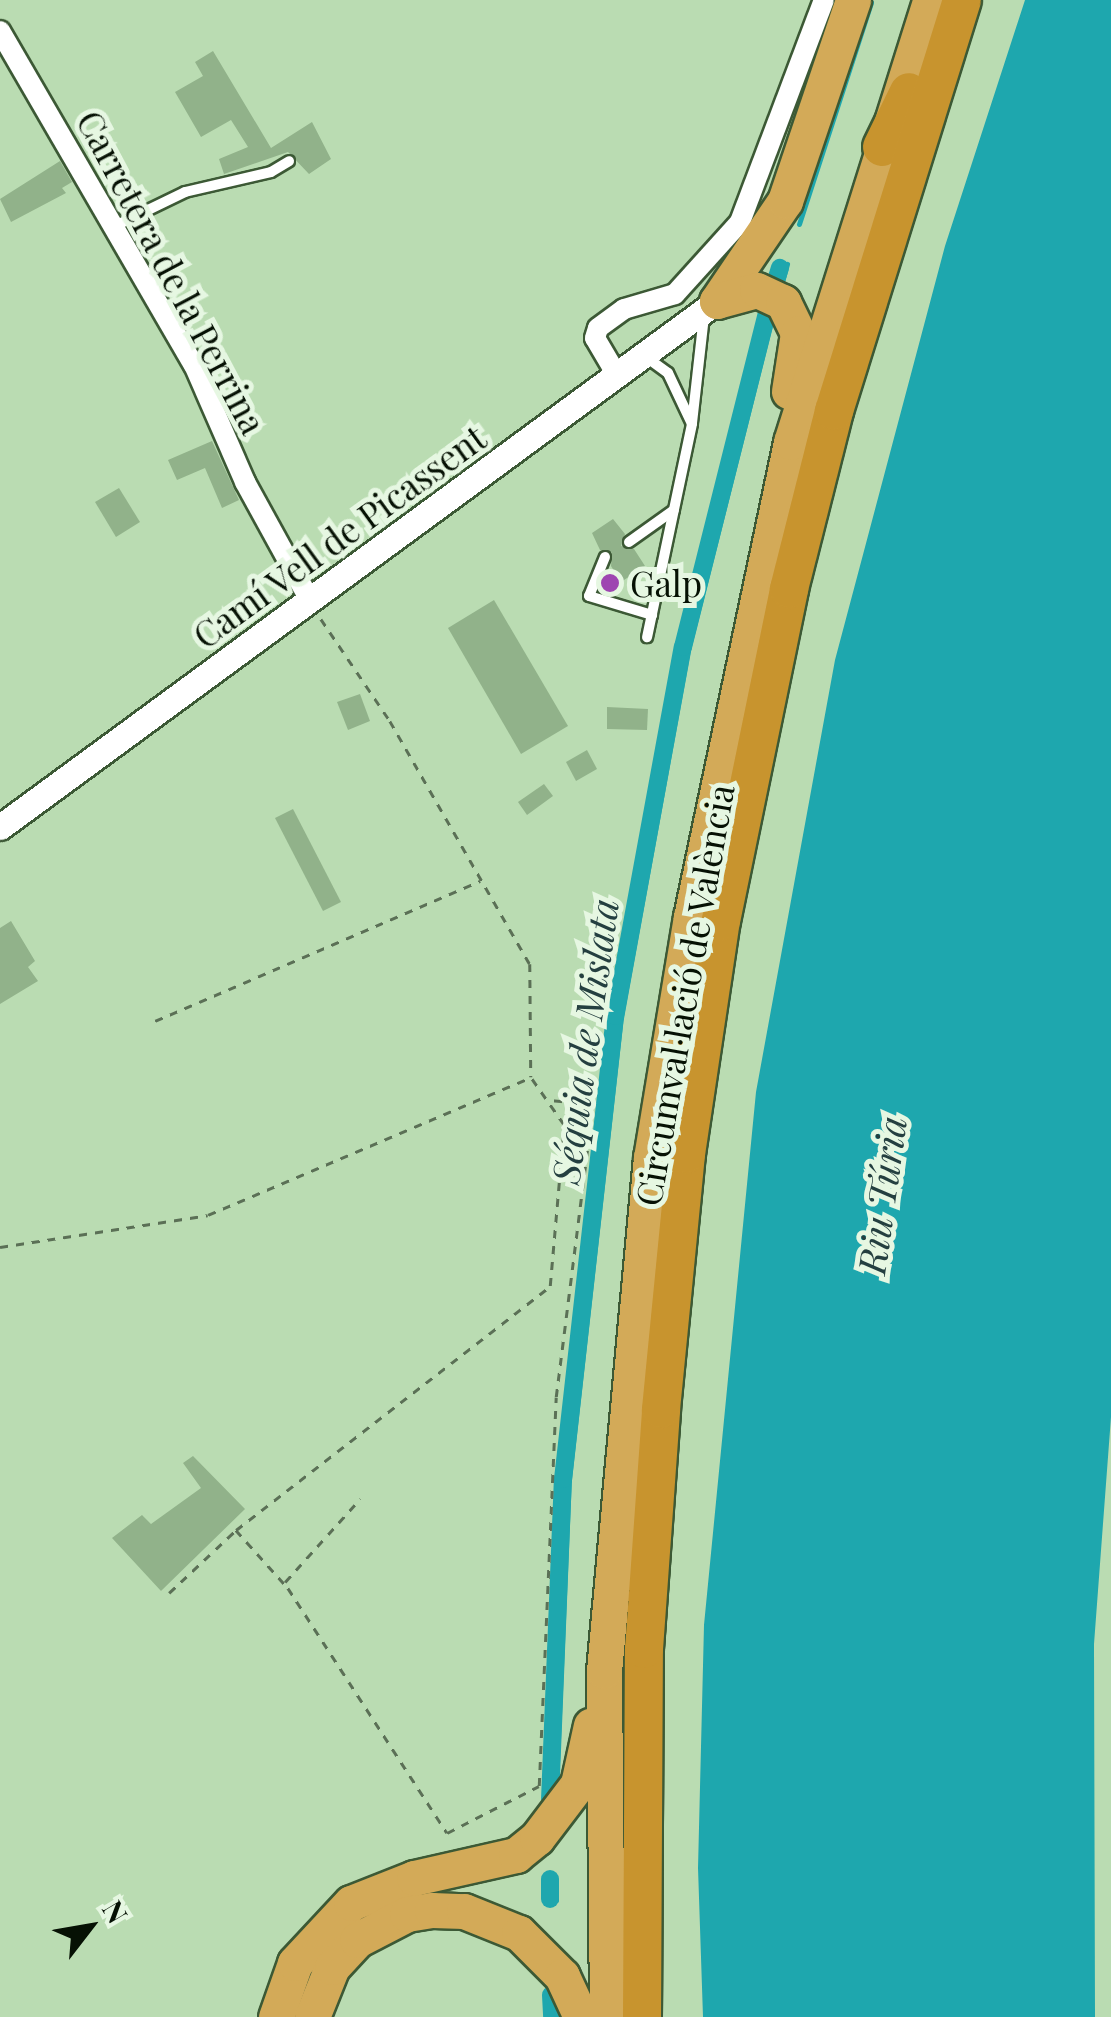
<!DOCTYPE html>
<meta charset="utf-8">
<style>
body{margin:0}
#map{position:relative;width:1111px;height:2017px;overflow:hidden;background:#badcb2;font-family:"Playfair Display",serif}
div>[style]{position:absolute}
[style*='--x']{left:calc(var(--x)*1px);top:calc(var(--y)*1px);width:calc(var(--w)*1px);rotate:calc(var(--a)*1deg)}
.water>*{inset:0;background:#1ea7ae}
.stream>*{height:5px;margin:-2.5px;padding:0 2.5px;transform-origin:2.5px;border-radius:2.5px;background:#1ea7ae}
.canal>*{height:18px;margin:-9px;padding:0 9px;transform-origin:9px;border-radius:9px;background:#1ea7ae}
.building>*{inset:0;background:#91b28a}
.path>*{height:2.5px;margin-top:-1.25px;transform-origin:0;background:repeating-linear-gradient(90deg,#5b7056 0 8px,transparent 0 16px)}
.roads{filter:drop-shadow(2px 0 #3c5935) drop-shadow(-2px 0 #3c5935) drop-shadow(0 2px #3c5935) drop-shadow(0 -2px #3c5935)}
.service>*{height:10px;margin:-5px;padding:0 5px;transform-origin:5px;border-radius:5px;background:#fff}
.minor>*{height:20px;margin:-10px;padding:0 10px;transform-origin:10px;border-radius:10px;background:#fff}
.tertiary>*{height:25px;margin:-12.5px;padding:0 12.5px;transform-origin:12.5px;border-radius:12.5px;background:#fff}
.trunk>*{height:35px;margin:-17.5px;padding:0 17.5px;transform-origin:17.5px;border-radius:17.5px;background:#d3aa58}
.motorway>*{height:38px;margin:-19px;padding:0 19px;transform-origin:19px;border-radius:19px;background:#c8942e}
.dots>*{width:28px;height:28px;translate:-50% -50%;box-sizing:border-box;border:5px solid #e6f7e2;border-radius:50%}
span{translate:-50% -50%;white-space:nowrap;text-align:center;line-height:1.15;-webkit-text-stroke:10px #e6f7e2;paint-order:stroke}
.street-label{font-size:35px;color:#061104}
.poi-label{font-size:35px;color:#061104}
.left{translate:0 -50%;text-align:left}
.water-label{font-size:38px;color:#243f40;font-style:italic}
.north{position:absolute;left:40px;top:1877px;width:100px;height:100px;-webkit-text-stroke:8px #e6f7e2;paint-order:stroke;rotate:59deg;font-size:28px;font-weight:700;line-height:40px;text-align:center;color:#061104}
.north::after{content:'';display:block;margin:auto;width:35px;height:45px;background:#061104;clip-path:polygon(50% 0,100% 100%,50% 72%,0 100%)}
</style>
<div id="map">
<div class="water">
<i style="clip-path:polygon(1025px 0,1111px 0,1111px 1417px,1094px 1644px,1095px 2017px,703px 2017px,698px 1868px,704px 1625px,756px 1092px,835px 660px,945px 246px)"></i>
</div>
<div class="stream">
<i style="--x:799;--y:224;--w:233;--a:-72"></i>
<i style="--x:781;--y:285;--w:22;--a:-74"></i>
<i style="--x:556;--y:1787;--w:307;--a:-87.6"></i>
<i style="--x:569;--y:1480;--w:465;--a:-83.6"></i>
<i style="--x:621;--y:1018;--w:374;--a:-79.7"></i>
<i style="--x:688;--y:650;--w:348;--a:-75.8"></i>
<i style="--x:556;--y:1900;--w:20;--a:-90"></i>
<i style="--x:558;--y:2006;--w:11;--a:90"></i>
</div>
<div class="canal">
<i style="--x:775;--y:284;--w:17;--a:-73"></i>
<i style="--x:550;--y:1800;--w:321;--a:-87.7"></i>
<i style="--x:563;--y:1479;--w:466;--a:-83.6"></i>
<i style="--x:615;--y:1016;--w:375;--a:-79.6"></i>
<i style="--x:683;--y:647;--w:353;--a:-75.9"></i>
<i style="--x:550;--y:1879;--w:20;--a:90"></i>
<i style="--x:551;--y:1995;--w:22;--a:87"></i>
</div>
<div class="building">
<i style="clip-path:polygon(213px 51px,271px 148px,312px 122px,331px 159px,309px 174px,288px 152px,224px 174px,219px 159px,248px 147px,231px 120px,201px 137px,175px 92px,203px 76px,195px 62px)"></i>
<i style="clip-path:polygon(60px 161px,72px 182px,62px 188px,66px 193px,11px 222px,0 199px)"></i>
<i style="clip-path:polygon(212px 441px,239px 500px,222px 508px,205px 468px,177px 480px,168px 460px)"></i>
<i style="clip-path:polygon(119px 488px,140px 522px,116px 537px,95px 502px)"></i>
<i style="clip-path:polygon(613px 519px,625px 534px,621px 546px,634px 549px,645px 566px,621px 582px,611px 566px,612px 552px,600px 550px,592px 533px)"></i>
<i style="clip-path:polygon(494px 600px,568px 726px,521px 754px,448px 628px)"></i>
<i style="clip-path:polygon(360px 694px,370px 721px,348px 730px,337px 702px)"></i>
<i style="clip-path:polygon(607px 707px,648px 709px,647px 730px,607px 729px)"></i>
<i style="clip-path:polygon(587px 750px,597px 769px,576px 781px,566px 762px)"></i>
<i style="clip-path:polygon(544px 784px,553px 796px,527px 815px,518px 802px)"></i>
<i style="clip-path:polygon(293px 809px,341px 902px,323px 911px,275px 818px)"></i>
<i style="clip-path:polygon(11px 921px,35px 961px,28px 967px,38px 981px,0 1004px,0 928px)"></i>
<i style="clip-path:polygon(193px 1456px,245px 1509px,161px 1591px,112px 1538px,142px 1515px,151px 1524px,201px 1488px,183px 1463px)"></i>
</div>
<div class="path">
<i style="--x:321;--y:619;--w:123;--a:55.9"></i>
<i style="--x:390;--y:721;--w:280;--a:60.1"></i>
<i style="--x:530;--y:964;--w:113;--a:89.5"></i>
<i style="--x:155;--y:1021;--w:354;--a:-23.3"></i>
<i style="--x:0;--y:1247;--w:210;--a:-8.7"></i>
<i style="--x:208;--y:1215;--w:349;--a:-23.1"></i>
<i style="--x:236;--y:1530;--w:78;--a:48.1"></i>
<i style="--x:288;--y:1588;--w:292;--a:57"></i>
<i style="--x:447;--y:1833;--w:103;--a:-27.1"></i>
<i style="--x:539;--y:1786;--w:389;--a:-87.5"></i>
<i style="--x:556;--y:1397;--w:278;--a:-82.8"></i>
<i style="--x:591;--y:1121;--w:22;--a:-126"></i>
<i style="--x:578;--y:1103;--w:32;--a:-175"></i>
<i style="--x:285;--y:1582;--w:112;--a:-47.9"></i>
<i style="--x:169;--y:1593;--w:92;--a:-43.2"></i>
<i style="--x:236;--y:1530;--w:398;--a:-37.8"></i>
<i style="--x:550;--y:1286;--w:162;--a:-85"></i>
<i style="--x:564;--y:1125;--w:57;--a:-125.1"></i>
</div>
<div class="roads">
<div class="service">
<i style="--x:115;--y:226;--w:78;--a:-25.9"></i>
<i style="--x:185;--y:192;--w:88;--a:-13.1"></i>
<i style="--x:271;--y:172;--w:21;--a:-31"></i>
<i style="--x:646;--y:357;--w:27;--a:36"></i>
<i style="--x:668;--y:373;--w:56;--a:64.8"></i>
<i style="--x:692;--y:424;--w:218;--a:101.9"></i>
<i style="--x:692;--y:423;--w:108;--a:-83.6"></i>
<i style="--x:629;--y:542;--w:55;--a:-35.4"></i>
<i style="--x:605;--y:557;--w:42;--a:112.3"></i>
<i style="--x:589;--y:596;--w:66;--a:16.8"></i>
</div>
<div class="minor">
<i style="--x:0;--y:31;--w:386;--a:59.9"></i>
<i style="--x:194;--y:365;--w:128;--a:66.4"></i>
<i style="--x:245;--y:482;--w:135;--a:61.2"></i>
<i style="--x:618;--y:377;--w:45;--a:-120.5"></i>
<i style="--x:595;--y:338;--w:10;--a:-73"></i>
<i style="--x:598;--y:328;--w:32;--a:-36"></i>
<i style="--x:624;--y:309;--w:53;--a:-16.4"></i>
<i style="--x:675;--y:294;--w:97;--a:-47.9"></i>
<i style="--x:740;--y:222;--w:237;--a:-69.3"></i>
</div>
<div class="tertiary">
<i style="--x:0;--y:827;--w:889;--a:-36.26"></i>
</div>
<div class="trunk">
<i style="--x:717;--y:301;--w:121;--a:-55.8"></i>
<i style="--x:785;--y:201;--w:212;--a:-71.3"></i>
<i style="--x:717;--y:301;--w:41;--a:-15.4"></i>
<i style="--x:757;--y:290;--w:29;--a:25"></i>
<i style="--x:783;--y:302;--w:34;--a:64"></i>
<i style="--x:798;--y:333;--w:59;--a:98.8"></i>
<i style="--x:276;--y:2017;--w:57;--a:-70.6"></i>
<i style="--x:295;--y:1963;--w:82;--a:-47"></i>
<i style="--x:351;--y:1903;--w:68;--a:-21.6"></i>
<i style="--x:414;--y:1878;--w:105;--a:-12.7"></i>
<i style="--x:516;--y:1855;--w:27;--a:-39"></i>
<i style="--x:537;--y:1838;--w:68;--a:-52.8"></i>
<i style="--x:578;--y:1784;--w:60;--a:-77.6"></i>
<i style="--x:312;--y:2017;--w:54;--a:-68.2"></i>
<i style="--x:332;--y:1967;--w:37;--a:-47"></i>
<i style="--x:357;--y:1940;--w:56;--a:-27.5"></i>
<i style="--x:407;--y:1914;--w:25;--a:-9"></i>
<i style="--x:432;--y:1910;--w:32;--a:2"></i>
<i style="--x:464;--y:1911;--w:59;--a:21.8"></i>
<i style="--x:519;--y:1933;--w:61;--a:45"></i>
<i style="--x:562;--y:1976;--w:45;--a:65.1"></i>
<i style="--x:607;--y:2017;--w:346;--a:-90.5"></i>
<i style="--x:604;--y:1671;--w:515;--a:-84.77"></i>
<i style="--x:651;--y:1158;--w:244;--a:-80.6"></i>
<i style="--x:691;--y:917;--w:485;--a:-78.1"></i>
<i style="--x:791;--y:442;--w:463;--a:-72.5"></i>
</div>
<div class="motorway">
<i style="--x:882;--y:147;--w:61;--a:-63.9"></i>
<i style="--x:642;--y:2017;--w:368;--a:-89.7"></i>
<i style="--x:644;--y:1649;--w:241;--a:-85.9"></i>
<i style="--x:661;--y:1409;--w:256;--a:-84.4"></i>
<i style="--x:686;--y:1154;--w:236;--a:-81.5"></i>
<i style="--x:721;--y:921;--w:339;--a:-78.4"></i>
<i style="--x:789;--y:589;--w:184;--a:-75.8"></i>
<i style="--x:834;--y:411;--w:430;--a:-72.7"></i>
</div>
</div>
<div class="dots">
<i style="left:610px;top:583px;background:#9e45b1"></i>
</div>
<div class="street-label">
<span style="left:172px;top:272px;rotate:62deg">Carretera de la Perrina</span>
<span style="left:339px;top:536px;rotate:-36deg">Camí Vell de Picassent</span>
<span style="left:684px;top:995px;rotate:-80deg">Circumval·lació de València</span>
</div>
<div class="poi-label">
<span class="left" style="left:630px;top:583px">Galp</span>
</div>
<div class="water-label">
<span style="left:584px;top:1041px;rotate:-82deg">Séquia de Mislata</span>
<span style="left:881px;top:1195px;rotate:-82deg">Riu Túria</span>
</div>
<div class="north">N</div>
</div>
